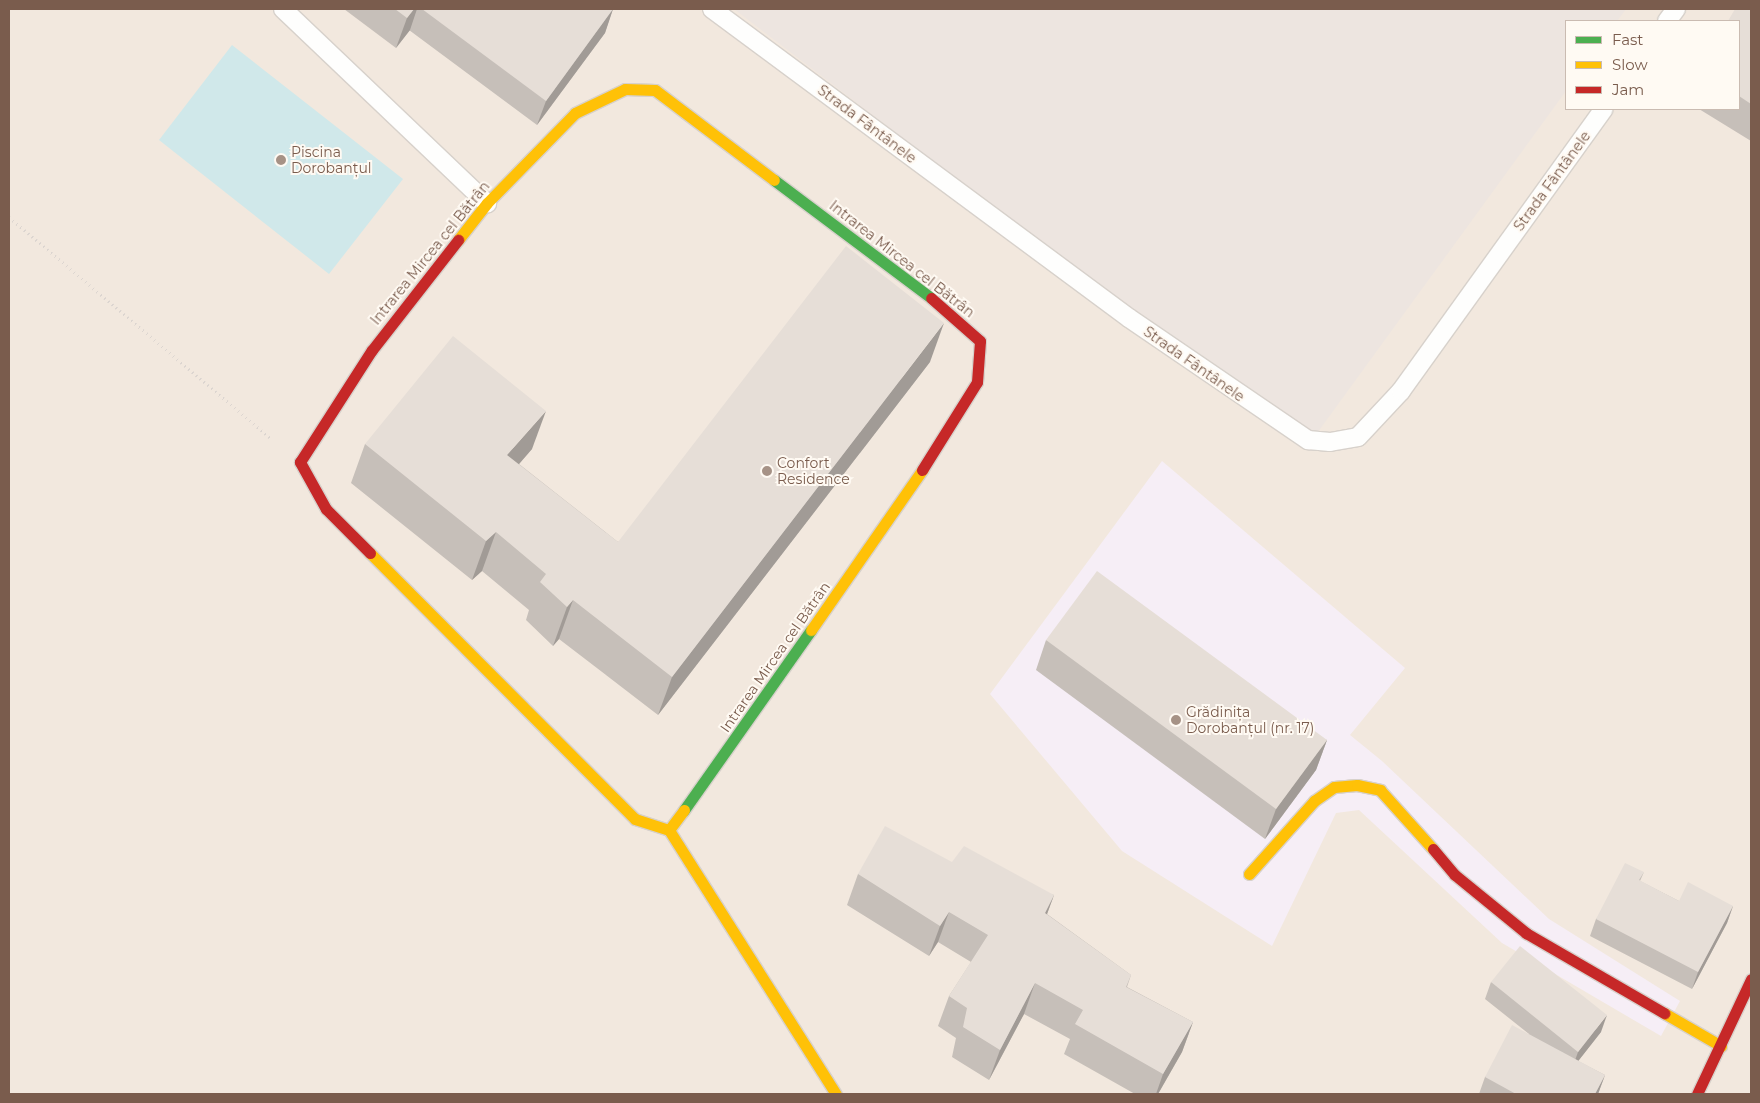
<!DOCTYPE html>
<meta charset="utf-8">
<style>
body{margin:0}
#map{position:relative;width:1760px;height:1103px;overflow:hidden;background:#f9f5f0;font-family:Montserrat,sans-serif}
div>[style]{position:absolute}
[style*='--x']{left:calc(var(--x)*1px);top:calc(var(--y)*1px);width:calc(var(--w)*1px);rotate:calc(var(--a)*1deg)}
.residential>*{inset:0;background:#f2e8de}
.industrial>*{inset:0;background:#ede5e0}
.education>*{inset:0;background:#f6eef6}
.water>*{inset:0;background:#d0e8ea}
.path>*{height:3px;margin-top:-1.5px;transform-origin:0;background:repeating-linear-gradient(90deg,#dcd5d0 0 1px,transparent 0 5px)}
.roads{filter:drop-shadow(1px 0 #d7d1cb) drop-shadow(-1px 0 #d7d1cb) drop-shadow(0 1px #d7d1cb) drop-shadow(0 -1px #d7d1cb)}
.lane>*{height:18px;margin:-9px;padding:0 9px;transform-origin:9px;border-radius:9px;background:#fefefd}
.fast>*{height:11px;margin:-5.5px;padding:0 5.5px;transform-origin:5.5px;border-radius:5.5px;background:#4caf50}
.slow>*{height:11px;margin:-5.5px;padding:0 5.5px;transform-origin:5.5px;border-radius:5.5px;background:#ffc107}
.jam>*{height:11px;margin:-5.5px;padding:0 5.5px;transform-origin:5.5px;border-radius:5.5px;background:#c62828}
.wall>*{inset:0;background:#c6bfb9}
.shaded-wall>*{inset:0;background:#a19b96}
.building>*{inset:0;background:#e6ded7}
.dots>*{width:14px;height:14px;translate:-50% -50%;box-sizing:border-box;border:2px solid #fffaf3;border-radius:50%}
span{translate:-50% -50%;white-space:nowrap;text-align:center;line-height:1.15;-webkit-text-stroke:4px #fffaf3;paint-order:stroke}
.street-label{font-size:14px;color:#7a5c4d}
.poi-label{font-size:14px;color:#7a5c4d}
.left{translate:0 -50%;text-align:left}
.frame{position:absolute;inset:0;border:10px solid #7a5c4d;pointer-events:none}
.legend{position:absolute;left:1565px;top:20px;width:175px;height:90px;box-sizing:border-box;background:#fffaf3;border:1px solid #cabbb1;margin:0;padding:6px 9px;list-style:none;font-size:15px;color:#7a5c4d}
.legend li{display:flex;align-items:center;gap:10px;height:25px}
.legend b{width:25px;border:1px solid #cabbb1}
</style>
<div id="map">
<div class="residential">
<i style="clip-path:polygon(evenodd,9px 9px,1751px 9px,1751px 1094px,9px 1094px,9px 9px,1566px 21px,1739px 21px,1739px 109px,1566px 109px,1566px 21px)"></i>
</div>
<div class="industrial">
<i style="clip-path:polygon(734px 9px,1626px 9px,1617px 21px,1566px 21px,1566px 91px,1307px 447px)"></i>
</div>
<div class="education">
<i style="clip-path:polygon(1162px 461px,1405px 668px,1350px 735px,1382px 761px,1549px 919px,1680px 1001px,1661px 1036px,1502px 943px,1359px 810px,1336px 813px,1272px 946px,1122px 851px,990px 694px)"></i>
</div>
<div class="water">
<i style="clip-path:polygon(232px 45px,403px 179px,329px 274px,159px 140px)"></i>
</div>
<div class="path">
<i style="--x:9;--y:217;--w:344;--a:40.2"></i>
</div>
<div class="roads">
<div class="lane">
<i style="--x:283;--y:9;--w:282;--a:43.6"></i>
<i style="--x:712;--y:9;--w:519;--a:36.54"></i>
<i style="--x:1129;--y:318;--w:217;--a:34.3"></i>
<i style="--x:1308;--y:440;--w:22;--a:5"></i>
<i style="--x:1330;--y:442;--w:28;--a:-10"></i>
<i style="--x:1358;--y:437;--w:63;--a:-46.9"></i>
<i style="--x:1401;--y:391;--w:347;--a:-54.3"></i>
<i style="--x:1667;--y:21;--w:15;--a:-53"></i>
</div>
<div class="fast">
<i style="--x:774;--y:180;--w:196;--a:36.9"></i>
<i style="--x:684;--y:810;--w:220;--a:-54.8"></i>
</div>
<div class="slow">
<i style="--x:458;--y:240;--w:47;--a:-51.9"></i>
<i style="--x:487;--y:203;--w:126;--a:-45.6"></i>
<i style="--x:575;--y:113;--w:55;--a:-25.6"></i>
<i style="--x:625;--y:89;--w:30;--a:2"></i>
<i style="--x:655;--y:90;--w:149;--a:37.1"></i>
<i style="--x:370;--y:553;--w:375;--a:45.1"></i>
<i style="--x:635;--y:819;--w:36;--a:18"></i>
<i style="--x:811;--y:630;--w:195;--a:-55.2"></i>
<i style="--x:684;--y:810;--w:25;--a:127"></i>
<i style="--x:669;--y:830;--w:312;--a:57.7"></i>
<i style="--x:1249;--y:874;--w:98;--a:-48.3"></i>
<i style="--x:1314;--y:801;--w:24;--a:-35"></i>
<i style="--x:1334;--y:787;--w:23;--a:-5"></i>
<i style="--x:1357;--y:785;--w:24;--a:12"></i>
<i style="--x:1380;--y:790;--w:79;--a:48.1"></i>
<i style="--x:1664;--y:1013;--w:66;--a:30.1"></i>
</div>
<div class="jam">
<i style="--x:922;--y:470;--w:104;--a:-58"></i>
<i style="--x:977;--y:382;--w:41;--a:-85.8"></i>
<i style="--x:980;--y:341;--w:65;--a:-138.7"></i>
<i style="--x:370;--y:553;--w:62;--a:-135"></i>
<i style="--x:326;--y:509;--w:54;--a:-119"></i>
<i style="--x:300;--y:462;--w:133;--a:-57.3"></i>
<i style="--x:372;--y:350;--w:140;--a:-52"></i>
<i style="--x:1433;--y:849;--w:34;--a:50"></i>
<i style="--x:1455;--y:875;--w:92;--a:39.2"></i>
<i style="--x:1526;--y:933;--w:160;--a:30.1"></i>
<i style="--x:1697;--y:1094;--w:127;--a:-64.8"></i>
</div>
</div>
<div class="wall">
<i style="clip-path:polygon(344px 9px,613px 9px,605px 33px,537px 125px,409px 30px,410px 30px,396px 48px)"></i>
<i style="clip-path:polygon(1751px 9px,1751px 141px,1699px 109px,1739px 109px,1739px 21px)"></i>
<i style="clip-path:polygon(930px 362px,658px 715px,559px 639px,553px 646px,526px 620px,529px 610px,482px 571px,472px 580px,351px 483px,365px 444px,532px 449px,519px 464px,618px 542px)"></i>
<i style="clip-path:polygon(1046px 640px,1327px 740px,1316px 770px,1265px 839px,1036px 670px)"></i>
<i style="clip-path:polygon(952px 862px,1054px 895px,1047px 914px,1131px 975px,1127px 987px,1193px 1022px,1182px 1052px,1158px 1094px,1135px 1094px,1064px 1054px,1070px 1039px,1024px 1014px,989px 1080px,952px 1057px,956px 1038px,938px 1026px,949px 996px,971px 962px,938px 942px,929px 956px,847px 905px,858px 874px)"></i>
<i style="clip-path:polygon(1644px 872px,1640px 881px,1679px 901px,1733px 906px,1727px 923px,1692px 989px,1590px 936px,1596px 919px)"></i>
<i style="clip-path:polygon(1491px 982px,1601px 1032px,1578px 1061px,1605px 1075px,1598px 1094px,1479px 1094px,1485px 1077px,1529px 1034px,1485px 999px)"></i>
</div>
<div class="shaded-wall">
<i style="clip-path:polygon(414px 9px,417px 9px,410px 30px,396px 48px,407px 18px)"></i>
<i style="clip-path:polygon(613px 9px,605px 33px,537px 125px,546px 101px)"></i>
<i style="clip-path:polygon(944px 323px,930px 362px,658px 715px,672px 677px)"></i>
<i style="clip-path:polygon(546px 411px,532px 449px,493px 494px,507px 455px)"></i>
<i style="clip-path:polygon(496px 532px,482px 571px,472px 580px,486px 541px)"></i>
<i style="clip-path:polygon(573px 600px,559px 639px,553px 646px,567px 607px)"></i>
<i style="clip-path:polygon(1327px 740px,1316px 770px,1265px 839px,1276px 809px)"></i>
<i style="clip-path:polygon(1054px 895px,1043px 925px,1045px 913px)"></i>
<i style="clip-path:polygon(1733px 906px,1727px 923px,1692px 989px,1698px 972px)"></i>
<i style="clip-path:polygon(949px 912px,938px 942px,929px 956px,940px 926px)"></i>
<i style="clip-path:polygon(1035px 983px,1024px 1014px,989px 1080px,1000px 1050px)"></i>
<i style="clip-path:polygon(1607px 1015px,1601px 1032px,1572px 1069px,1578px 1052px)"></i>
<i style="clip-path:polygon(1193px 1022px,1182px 1052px,1158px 1094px,1156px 1094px,1163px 1074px)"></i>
<i style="clip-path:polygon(1605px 1075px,1598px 1094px,1595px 1094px)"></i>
</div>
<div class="building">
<i style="clip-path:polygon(395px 9px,414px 9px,407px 18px)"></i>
<i style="clip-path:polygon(422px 9px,613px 9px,546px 101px)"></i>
<i style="clip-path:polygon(1735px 9px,1751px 9px,1751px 104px,1739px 96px,1739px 21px,1728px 21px)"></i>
<i style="clip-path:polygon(846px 246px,944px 323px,672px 677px,573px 600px,567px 607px,540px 582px,546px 574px,496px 532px,486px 541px,365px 444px,453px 336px,546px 411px,507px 455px,618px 542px)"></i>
<i style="clip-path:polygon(1097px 571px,1327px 740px,1276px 809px,1046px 640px)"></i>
<i style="clip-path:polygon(885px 826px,952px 862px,964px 846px,1054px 895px,1045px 913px,1131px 975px,1126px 987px,1193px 1022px,1163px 1074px,1075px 1024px,1083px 1010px,1035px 983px,1000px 1050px,963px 1027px,967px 1008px,949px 996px,988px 935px,949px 912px,940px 926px,858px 874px)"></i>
<i style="clip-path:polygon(1625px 863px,1644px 872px,1639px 880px,1679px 901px,1688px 882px,1733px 906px,1698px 972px,1596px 919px)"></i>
<i style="clip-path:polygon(1520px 946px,1607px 1015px,1578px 1052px,1491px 982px)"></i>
<i style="clip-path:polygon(1512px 1025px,1605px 1075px,1595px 1094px,1516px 1094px,1485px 1077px)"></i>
</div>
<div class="dots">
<i style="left:281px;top:160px;background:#a69286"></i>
<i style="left:767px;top:471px;background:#a69286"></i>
<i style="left:1176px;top:720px;background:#a69286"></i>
</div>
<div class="street-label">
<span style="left:867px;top:124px;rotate:37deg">Strada Fântânele</span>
<span style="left:1552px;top:181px;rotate:-54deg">Strada Fântânele</span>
<span style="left:430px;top:253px;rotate:-51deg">Intrarea Mircea cel Bătrân</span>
<span style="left:902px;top:259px;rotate:38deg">Intrarea Mircea cel Bătrân</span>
<span style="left:1194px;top:364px;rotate:35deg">Strada Fântânele</span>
<span style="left:775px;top:657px;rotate:-55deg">Intrarea Mircea cel Bătrân</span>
</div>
<div class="poi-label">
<span class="left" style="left:291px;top:160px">Piscina<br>Dorobanțul</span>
<span class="left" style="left:777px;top:471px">Confort<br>Residence</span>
<span class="left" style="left:1186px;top:720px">Grădinița<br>Dorobanțul (nr. 17)</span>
</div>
<div class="frame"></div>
<ul class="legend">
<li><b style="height:6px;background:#4caf50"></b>Fast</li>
<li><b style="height:6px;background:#ffc107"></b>Slow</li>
<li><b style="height:6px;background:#c62828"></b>Jam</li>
</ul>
</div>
